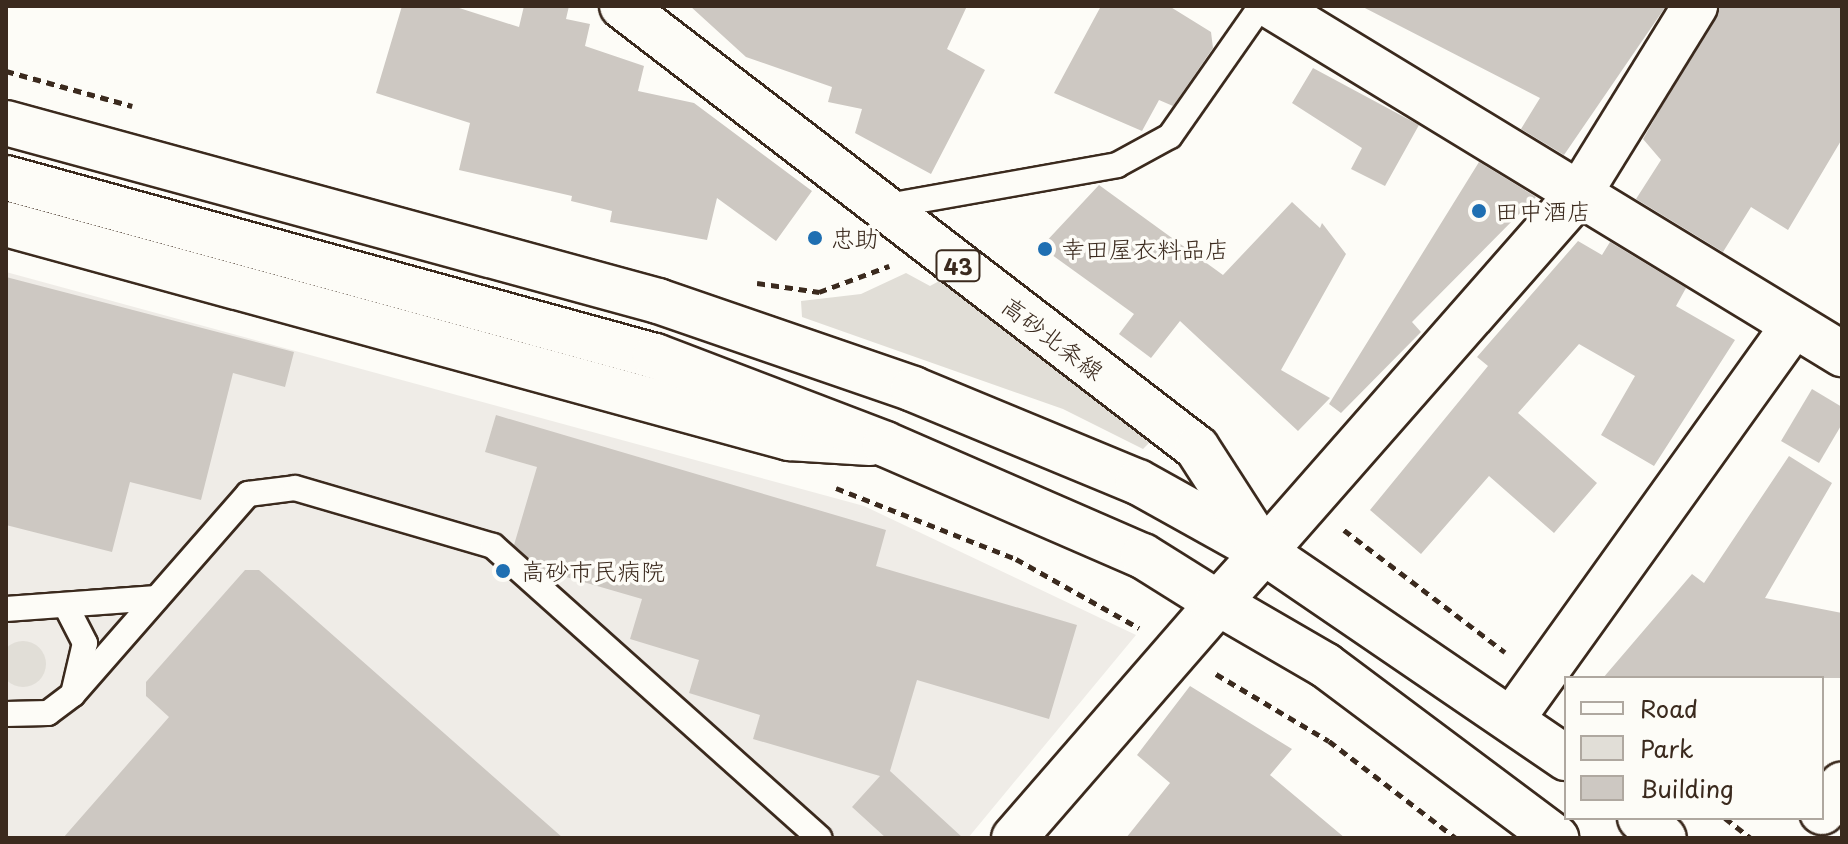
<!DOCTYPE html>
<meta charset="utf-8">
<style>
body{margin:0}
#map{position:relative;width:1848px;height:844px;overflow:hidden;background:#fdfcf7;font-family:"Playpen Sans","Klee One",sans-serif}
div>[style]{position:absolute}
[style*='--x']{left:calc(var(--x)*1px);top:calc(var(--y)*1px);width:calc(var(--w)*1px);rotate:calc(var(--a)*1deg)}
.built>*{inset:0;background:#efece7}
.green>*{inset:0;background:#e1ded7}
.round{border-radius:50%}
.building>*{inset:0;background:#cdc8c2}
.path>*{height:5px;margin-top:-2.5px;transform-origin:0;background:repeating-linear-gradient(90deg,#3b2a1e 0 8px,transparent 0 14px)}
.roads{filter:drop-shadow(2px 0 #3b2a1e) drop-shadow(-2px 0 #3b2a1e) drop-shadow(0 2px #3b2a1e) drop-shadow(0 -2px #3b2a1e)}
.lane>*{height:24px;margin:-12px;padding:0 12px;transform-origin:12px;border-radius:12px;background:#fdfcf7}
.street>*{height:44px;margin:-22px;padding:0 22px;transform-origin:22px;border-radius:22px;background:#fdfcf7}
.secondary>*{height:44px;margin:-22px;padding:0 22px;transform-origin:22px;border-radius:22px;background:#fdfcf7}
.primary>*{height:44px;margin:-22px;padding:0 22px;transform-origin:22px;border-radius:22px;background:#fdfcf7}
.dots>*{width:22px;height:22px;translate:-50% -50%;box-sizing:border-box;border:4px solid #fdfcf7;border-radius:50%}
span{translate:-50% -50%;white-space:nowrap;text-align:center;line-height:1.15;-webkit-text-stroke:7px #fdfcf7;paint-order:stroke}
.shield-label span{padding:2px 6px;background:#fdfcf7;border:2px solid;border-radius:6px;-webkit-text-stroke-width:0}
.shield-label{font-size:22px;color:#3b2a1e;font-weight:700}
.poi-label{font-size:24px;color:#3b2a1e}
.left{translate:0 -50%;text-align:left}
.street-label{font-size:24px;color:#3b2a1e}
.frame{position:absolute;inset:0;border:8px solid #3b2a1e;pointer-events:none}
.legend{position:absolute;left:1564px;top:676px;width:260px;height:144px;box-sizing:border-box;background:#fdfcf7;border:2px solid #afa8a0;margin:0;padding:10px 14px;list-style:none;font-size:24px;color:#3b2a1e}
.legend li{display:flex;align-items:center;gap:16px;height:40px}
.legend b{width:40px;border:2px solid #afa8a0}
</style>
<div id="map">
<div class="built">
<i style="clip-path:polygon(6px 272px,864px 506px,1136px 635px,968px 838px,6px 838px)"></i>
</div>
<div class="green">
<i style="clip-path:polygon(906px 273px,930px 286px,941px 280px,1151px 441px,1143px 449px,1063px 409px,802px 317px,801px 301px,861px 294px)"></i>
<i class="round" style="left:0;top:641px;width:46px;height:46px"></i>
</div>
<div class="building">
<i style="clip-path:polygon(402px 6px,453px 6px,519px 27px,524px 6px,569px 6px,566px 19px,590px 24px,585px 46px,644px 66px,638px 91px,694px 103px,812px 191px,776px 241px,717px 198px,707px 240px,610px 222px,612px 211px,571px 201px,572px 196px,459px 170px,470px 123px,376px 93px)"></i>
<i style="clip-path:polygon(690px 6px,967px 6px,947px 49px,985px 70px,931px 174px,855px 133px,862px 109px,828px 102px,832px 87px,746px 57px)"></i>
<i style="clip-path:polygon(1101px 6px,1169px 6px,1211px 32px,1213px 48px,1173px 106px,1159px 100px,1142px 131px,1054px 93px)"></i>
<i style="clip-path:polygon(1361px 6px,1666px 6px,1564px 155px,1521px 129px,1540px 98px)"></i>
<i style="clip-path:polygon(1720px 6px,1842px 6px,1842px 139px,1788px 230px,1751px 207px,1723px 252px,1636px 199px,1661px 160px,1643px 139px)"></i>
<i style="clip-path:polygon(1313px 68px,1419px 125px,1385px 186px,1351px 169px,1362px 148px,1292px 103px)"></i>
<i style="clip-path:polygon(1479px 162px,1536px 197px,1412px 322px,1421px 332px,1341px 413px,1329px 404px)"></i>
<i style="clip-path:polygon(1099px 185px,1223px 275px,1292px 202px,1320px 228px,1322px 223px,1346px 254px,1281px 370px,1330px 398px,1298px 431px,1180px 321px,1151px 358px,1119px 334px,1134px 314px,1041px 247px)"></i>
<i style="clip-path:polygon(1578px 241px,1602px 255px,1610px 242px,1686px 288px,1676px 306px,1735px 340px,1654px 466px,1601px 435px,1635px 376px,1579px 344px,1518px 413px,1597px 483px,1554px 533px,1489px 476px,1421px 554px,1370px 510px,1488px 366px,1477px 357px)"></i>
<i style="clip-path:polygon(6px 277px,294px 352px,285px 387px,233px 373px,201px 500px,130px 482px,112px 552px,6px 525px)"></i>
<i style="clip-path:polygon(1812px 389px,1842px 407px,1842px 424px,1819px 463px,1781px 441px)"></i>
<i style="clip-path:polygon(496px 415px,886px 530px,876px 566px,1077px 625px,1049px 719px,917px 680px,890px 771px,963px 838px,886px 838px,852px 807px,880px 776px,753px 739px,760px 715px,689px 693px,699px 660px,630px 639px,642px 599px,542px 570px,514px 545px,537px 467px,485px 452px)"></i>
<i style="clip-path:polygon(1789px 456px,1832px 483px,1765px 598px,1842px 613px,1842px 678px,1603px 678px,1692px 574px,1704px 583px)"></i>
<i style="clip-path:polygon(245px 570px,259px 570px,563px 838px,63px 838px,169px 717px,146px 696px,146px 682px)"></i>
<i style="clip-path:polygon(1190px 686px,1292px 749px,1270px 775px,1345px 838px,1126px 838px,1170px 783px,1137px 755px)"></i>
</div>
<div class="path">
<i style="--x:6;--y:71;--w:131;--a:15.5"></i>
<i style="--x:757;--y:283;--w:63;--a:8.3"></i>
<i style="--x:819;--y:292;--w:75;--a:-20.4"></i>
<i style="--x:836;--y:488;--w:193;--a:21.5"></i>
<i style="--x:1016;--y:559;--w:141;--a:29.3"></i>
<i style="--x:1344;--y:530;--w:202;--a:37.2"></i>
<i style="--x:1216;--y:674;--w:131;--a:30.7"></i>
<i style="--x:1329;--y:741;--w:160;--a:37.4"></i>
<i style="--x:1725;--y:818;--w:33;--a:38"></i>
</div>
<div class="roads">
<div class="lane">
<i style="--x:882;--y:207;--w:239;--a:-10.1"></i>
<i style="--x:1117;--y:165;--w:60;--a:-28.7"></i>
<i style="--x:1170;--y:136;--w:159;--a:-55"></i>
<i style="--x:6;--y:609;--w:151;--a:-4.2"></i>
<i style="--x:73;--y:694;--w:266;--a:-48.8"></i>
<i style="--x:248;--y:494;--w:47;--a:-7.3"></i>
<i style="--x:295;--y:488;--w:206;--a:16.3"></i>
<i style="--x:493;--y:546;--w:438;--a:41.8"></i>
<i style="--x:6;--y:714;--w:42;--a:-1.4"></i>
<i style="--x:48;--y:713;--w:31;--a:-37"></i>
<i style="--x:73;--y:694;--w:52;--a:-76.8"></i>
<i style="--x:85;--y:643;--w:42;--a:-117.2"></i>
</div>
<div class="street">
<i style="--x:1271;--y:6;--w:669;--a:31.36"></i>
<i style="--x:6;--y:224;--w:812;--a:15.29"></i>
<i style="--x:789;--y:438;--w:81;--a:3.5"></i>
<i style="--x:1264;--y:552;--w:477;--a:-48.7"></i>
<i style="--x:1579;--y:194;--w:221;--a:-58.3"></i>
<i style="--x:1514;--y:716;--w:480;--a:-54.4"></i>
<i style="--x:1822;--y:812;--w:34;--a:-54"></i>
<i style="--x:1014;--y:838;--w:311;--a:-49"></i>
</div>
<div class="secondary">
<i style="--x:6;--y:123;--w:676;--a:15.27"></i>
<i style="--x:658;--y:301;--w:270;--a:19"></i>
<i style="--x:913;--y:389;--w:243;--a:22.5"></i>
<i style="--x:1138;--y:482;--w:144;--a:29.1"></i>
<i style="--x:6;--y:178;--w:673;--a:15.34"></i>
<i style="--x:655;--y:356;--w:246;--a:20.9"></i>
<i style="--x:885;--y:444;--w:281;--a:23.5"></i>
<i style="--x:1143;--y:556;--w:89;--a:32.1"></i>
</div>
<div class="primary">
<i style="--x:622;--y:6;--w:725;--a:37.55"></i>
<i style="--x:1197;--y:448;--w:124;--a:57.2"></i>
<i style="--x:1264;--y:552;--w:366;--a:34.3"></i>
<i style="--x:1264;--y:552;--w:69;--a:132"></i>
<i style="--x:1218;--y:603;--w:124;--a:30.1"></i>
<i style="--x:1325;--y:665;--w:289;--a:36.8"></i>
<i style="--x:1640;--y:818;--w:31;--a:40"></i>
</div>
</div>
<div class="dots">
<i style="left:1479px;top:211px;background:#1f6fb2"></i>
<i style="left:815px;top:238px;background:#1f6fb2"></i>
<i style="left:1045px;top:249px;background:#1f6fb2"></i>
<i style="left:503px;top:571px;background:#1f6fb2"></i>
</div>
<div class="shield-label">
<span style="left:958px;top:266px">43</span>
</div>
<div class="poi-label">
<span class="left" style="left:1495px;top:211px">田中酒店</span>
<span class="left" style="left:831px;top:238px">忠助</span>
<span class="left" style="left:1061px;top:249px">幸田屋衣料品店</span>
<span class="left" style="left:521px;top:571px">高砂市民病院</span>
</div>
<div class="street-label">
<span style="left:1053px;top:338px;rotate:37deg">高砂北条線</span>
</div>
<div class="frame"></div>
<ul class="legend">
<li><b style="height:10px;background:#fdfcf7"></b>Road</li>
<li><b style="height:22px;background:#e1ded7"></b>Park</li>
<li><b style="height:22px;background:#cdc8c2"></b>Building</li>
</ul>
</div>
